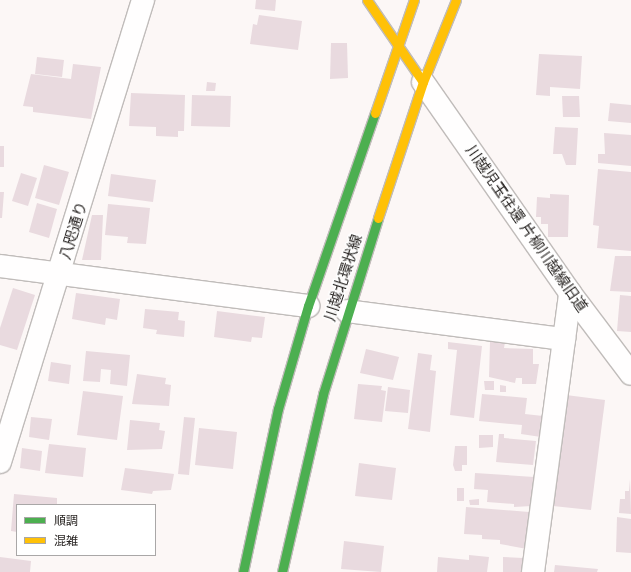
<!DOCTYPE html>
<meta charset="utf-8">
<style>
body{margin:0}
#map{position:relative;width:631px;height:572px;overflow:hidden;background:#fcf7f6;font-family:Jost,"Noto Sans JP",sans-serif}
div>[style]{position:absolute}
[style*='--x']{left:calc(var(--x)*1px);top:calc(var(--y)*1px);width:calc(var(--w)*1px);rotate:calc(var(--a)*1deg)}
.building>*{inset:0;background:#e9dadf}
.roads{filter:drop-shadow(1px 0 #c0bcba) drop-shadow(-1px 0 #c0bcba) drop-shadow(0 1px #c0bcba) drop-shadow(0 -1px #c0bcba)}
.street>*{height:22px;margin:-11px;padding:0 11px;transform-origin:11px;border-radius:11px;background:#fffefe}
.fast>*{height:9px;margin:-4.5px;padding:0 4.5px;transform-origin:4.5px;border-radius:4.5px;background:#4caf50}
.slow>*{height:9px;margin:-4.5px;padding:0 4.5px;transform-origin:4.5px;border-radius:4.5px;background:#ffc107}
span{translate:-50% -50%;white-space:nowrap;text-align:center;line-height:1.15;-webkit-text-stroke:3px #fff;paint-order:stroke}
.street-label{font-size:15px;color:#282422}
.legend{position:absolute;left:16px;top:504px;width:140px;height:52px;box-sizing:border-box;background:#fff;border:1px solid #a9a7a7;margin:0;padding:5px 7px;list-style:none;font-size:12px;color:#282422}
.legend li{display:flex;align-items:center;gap:8px;height:20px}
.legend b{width:20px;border:1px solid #a9a7a7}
</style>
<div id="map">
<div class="building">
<i style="clip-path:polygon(256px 0,276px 0,275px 11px,255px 9px)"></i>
<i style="clip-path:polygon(259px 15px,302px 21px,298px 50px,250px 44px,253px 24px,257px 25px)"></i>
<i style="clip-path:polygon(331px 43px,347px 43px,348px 78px,330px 79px)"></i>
<i style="clip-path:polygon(539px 54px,582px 56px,580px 89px,550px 87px,550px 96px,536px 95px)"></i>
<i style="clip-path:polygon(37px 57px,64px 60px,62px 77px,35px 74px)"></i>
<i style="clip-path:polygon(73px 64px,101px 67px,91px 119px,33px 112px,33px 107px,23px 106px,31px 74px,71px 79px)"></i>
<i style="clip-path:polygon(207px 82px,216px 83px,215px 91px,206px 91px)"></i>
<i style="clip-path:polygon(131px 93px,185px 95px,184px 131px,178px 131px,178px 137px,156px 136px,156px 127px,129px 126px)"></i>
<i style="clip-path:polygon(192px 95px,231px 96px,230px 127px,191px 126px)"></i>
<i style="clip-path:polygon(562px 96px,579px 96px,580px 117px,563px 117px)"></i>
<i style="clip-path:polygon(610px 103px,631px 105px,631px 123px,608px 121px)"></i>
<i style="clip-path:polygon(555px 127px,578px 128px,576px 165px,566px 165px,562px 154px,553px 154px)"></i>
<i style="clip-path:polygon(604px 133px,631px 135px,631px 166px,598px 163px,598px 154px,605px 154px)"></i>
<i style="clip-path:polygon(0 146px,4px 146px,4px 167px,0 167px)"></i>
<i style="clip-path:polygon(44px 165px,69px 172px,59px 205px,35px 198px)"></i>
<i style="clip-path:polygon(598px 169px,631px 172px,631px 251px,597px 248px,599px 226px,593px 225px)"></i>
<i style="clip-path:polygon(21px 173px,37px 178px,28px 206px,12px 201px)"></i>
<i style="clip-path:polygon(111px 174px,156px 180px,153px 202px,108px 196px)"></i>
<i style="clip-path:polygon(0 192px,4px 192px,2px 218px,0 218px)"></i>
<i style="clip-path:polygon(550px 194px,569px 195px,568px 237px,548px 237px,548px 224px,541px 224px,541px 217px,536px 217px,537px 197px,550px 198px)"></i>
<i style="clip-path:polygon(37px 203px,57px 209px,49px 238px,29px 232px)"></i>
<i style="clip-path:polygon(108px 204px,150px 208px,146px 244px,127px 243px,128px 237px,105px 235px)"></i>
<i style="clip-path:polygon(92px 215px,103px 215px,101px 260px,82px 260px)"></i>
<i style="clip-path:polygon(615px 256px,631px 256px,631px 292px,610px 291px)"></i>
<i style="clip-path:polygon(13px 288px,35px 295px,17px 350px,0 345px,0 328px)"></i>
<i style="clip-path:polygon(76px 293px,120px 299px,117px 320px,106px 318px,105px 325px,72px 319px)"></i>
<i style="clip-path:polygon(620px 295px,631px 296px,631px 332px,617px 331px)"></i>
<i style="clip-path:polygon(145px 309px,179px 312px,178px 320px,185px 321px,184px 337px,156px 334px,157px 330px,143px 328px)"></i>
<i style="clip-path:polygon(217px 311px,265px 317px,262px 338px,252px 337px,251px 342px,214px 337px)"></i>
<i style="clip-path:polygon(448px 342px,482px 346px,474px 418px,450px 415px,457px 350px,448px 349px)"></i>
<i style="clip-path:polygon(490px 342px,505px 342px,504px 348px,533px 349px,533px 364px,539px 364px,536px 384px,522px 384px,522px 378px,516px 378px,515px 383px,489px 377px)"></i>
<i style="clip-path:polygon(366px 349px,399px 357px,393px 380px,360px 373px)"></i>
<i style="clip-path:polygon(86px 351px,130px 355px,127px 386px,110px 384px,111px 370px,101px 369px,100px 382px,83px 381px)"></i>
<i style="clip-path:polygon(418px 353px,432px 355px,430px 370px,436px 371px,430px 432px,408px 429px)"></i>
<i style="clip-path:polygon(51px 362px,71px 365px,69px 384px,48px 381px)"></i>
<i style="clip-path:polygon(137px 374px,166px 378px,165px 384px,171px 385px,169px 406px,132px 404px)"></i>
<i style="clip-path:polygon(484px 381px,494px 381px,494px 390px,485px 390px)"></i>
<i style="clip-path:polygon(358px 384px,382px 386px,381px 390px,386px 391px,382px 422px,354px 419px)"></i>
<i style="clip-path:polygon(500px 385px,506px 386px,506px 392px,500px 392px)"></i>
<i style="clip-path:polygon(388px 387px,410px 390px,408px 413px,385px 411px)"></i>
<i style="clip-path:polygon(83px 391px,123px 396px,117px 440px,77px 435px)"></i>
<i style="clip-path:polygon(482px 394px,527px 398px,525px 414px,543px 416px,541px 437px,521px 434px,522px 425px,479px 421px)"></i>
<i style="clip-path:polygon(566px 395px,605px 400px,591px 510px,553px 506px)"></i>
<i style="clip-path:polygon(31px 417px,52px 419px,49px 440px,29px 437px)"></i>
<i style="clip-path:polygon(184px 417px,195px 418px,189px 475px,178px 474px)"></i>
<i style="clip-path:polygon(130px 420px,160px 423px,159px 430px,165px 431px,162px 449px,127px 450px)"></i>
<i style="clip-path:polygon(199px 428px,237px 432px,233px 469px,195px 465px)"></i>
<i style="clip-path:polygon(499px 434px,504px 434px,504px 438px,536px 441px,533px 465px,496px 462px)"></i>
<i style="clip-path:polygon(479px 435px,493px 435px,493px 447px,479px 448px)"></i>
<i style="clip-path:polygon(49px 444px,86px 448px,83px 477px,45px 473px)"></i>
<i style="clip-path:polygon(455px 446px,467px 446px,467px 465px,462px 465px,462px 471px,455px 471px,453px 465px)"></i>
<i style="clip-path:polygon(22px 448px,42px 451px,40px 471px,20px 468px)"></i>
<i style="clip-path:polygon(359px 463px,396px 468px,392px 500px,355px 496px)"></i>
<i style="clip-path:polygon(125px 468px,174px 474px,171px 490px,153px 491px,152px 494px,121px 490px)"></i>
<i style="clip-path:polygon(475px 473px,534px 477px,532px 506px,514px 507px,514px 504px,487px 502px,488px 490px,474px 489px)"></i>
<i style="clip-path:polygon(630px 479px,631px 514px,619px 513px,620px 499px,625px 499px,625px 491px,629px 491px)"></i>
<i style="clip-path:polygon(457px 488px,464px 488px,464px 501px,457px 501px)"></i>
<i style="clip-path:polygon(14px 494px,57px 498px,57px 505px,17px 505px,17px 532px,11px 531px)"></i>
<i style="clip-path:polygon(479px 499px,479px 505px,470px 505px,469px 500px)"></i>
<i style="clip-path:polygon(466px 507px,529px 512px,527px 549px,500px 544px,500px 540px,482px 539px,482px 535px,464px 534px)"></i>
<i style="clip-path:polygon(617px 517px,631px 519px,631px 553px,616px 552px)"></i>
<i style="clip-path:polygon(344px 541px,384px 546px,381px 572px,341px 569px)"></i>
<i style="clip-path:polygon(469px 555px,489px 557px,487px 572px,437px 572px,438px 557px,469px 560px)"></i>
<i style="clip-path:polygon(0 557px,31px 561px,30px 572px,0 572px)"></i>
<i style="clip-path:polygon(503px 557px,523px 558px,523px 572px,503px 572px)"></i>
<i style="clip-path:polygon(555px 565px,598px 569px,597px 572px,554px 572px)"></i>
</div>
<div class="roads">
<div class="street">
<i style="--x:423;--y:82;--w:257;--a:55.1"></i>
<i style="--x:570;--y:293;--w:101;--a:53"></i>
<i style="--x:0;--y:266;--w:311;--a:7.4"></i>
<i style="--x:347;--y:311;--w:219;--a:7.4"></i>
<i style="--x:0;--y:462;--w:484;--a:-72.8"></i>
<i style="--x:533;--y:572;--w:281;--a:-82.4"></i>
</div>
<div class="fast">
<i style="--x:243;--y:572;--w:167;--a:-77.9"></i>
<i style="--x:278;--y:409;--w:107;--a:-73.8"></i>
<i style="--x:308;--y:306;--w:204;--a:-70.9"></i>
<i style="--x:282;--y:572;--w:183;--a:-77"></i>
<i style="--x:323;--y:394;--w:184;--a:-72.6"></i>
</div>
<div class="slow">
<i style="--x:367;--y:0;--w:99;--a:55.7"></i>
<i style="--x:375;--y:113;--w:120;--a:-71"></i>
<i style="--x:378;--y:218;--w:143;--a:-71.7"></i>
<i style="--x:423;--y:82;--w:88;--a:-68.1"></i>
</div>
</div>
<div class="street-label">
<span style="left:526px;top:229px;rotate:55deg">川越児玉往還 片柳川越線旧道</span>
<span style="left:74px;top:231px;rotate:-73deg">八咫通り</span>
<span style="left:344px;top:278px;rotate:-72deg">川越北環状線</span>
</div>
<ul class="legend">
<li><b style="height:5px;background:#4caf50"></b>順調</li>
<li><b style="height:5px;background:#ffc107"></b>混雑</li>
</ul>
</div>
